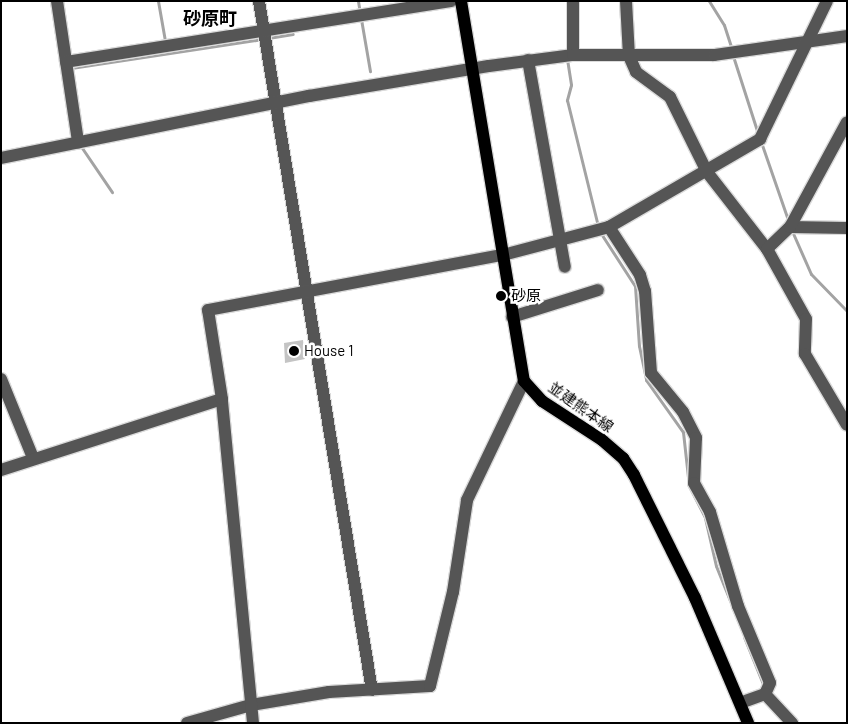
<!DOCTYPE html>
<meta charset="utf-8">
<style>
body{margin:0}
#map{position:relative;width:848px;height:724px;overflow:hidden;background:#fff;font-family:Barlow,"Noto Sans JP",sans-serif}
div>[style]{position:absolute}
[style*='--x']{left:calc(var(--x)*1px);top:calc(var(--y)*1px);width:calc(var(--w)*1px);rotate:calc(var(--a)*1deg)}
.stream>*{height:3px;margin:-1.5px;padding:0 1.5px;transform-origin:1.5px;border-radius:1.5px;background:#a3a3a3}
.building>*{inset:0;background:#c4c4c4}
.roads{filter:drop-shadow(1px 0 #dbdbdb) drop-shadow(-1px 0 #dbdbdb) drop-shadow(0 1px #dbdbdb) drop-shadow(0 -1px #dbdbdb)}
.minor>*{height:12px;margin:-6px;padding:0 6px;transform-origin:6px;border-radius:6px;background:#555}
.major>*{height:12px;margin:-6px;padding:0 6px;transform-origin:6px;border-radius:6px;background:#000}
.dots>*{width:14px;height:14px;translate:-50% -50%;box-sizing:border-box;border:2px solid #fff;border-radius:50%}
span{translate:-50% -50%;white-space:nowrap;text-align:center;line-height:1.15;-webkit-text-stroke:5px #fff;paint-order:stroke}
.poi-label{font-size:15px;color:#000}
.left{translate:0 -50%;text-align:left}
.street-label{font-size:15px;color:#000}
.quarter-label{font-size:18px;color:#000;font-weight:700}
.frame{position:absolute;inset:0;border:2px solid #000;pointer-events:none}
</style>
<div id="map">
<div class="stream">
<i style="--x:158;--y:1;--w:39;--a:80"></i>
<i style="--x:358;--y:1;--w:12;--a:81"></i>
<i style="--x:709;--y:1;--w:28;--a:58"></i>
<i style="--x:724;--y:25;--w:26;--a:72"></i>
<i style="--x:361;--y:19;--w:53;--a:80.2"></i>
<i style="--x:268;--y:38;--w:25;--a:-9"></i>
<i style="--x:567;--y:53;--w:41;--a:-90"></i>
<i style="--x:733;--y:56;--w:82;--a:72.2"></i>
<i style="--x:567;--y:59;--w:26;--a:81"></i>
<i style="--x:571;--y:85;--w:16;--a:105"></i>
<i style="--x:567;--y:100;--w:130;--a:76.2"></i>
<i style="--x:71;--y:68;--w:193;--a:-8.6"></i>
<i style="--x:761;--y:142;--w:86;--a:70.9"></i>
<i style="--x:80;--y:145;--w:57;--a:55.8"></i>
<i style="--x:792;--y:231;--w:47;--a:66.2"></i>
<i style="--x:811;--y:274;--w:52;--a:45.8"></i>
<i style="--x:600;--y:232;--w:64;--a:57.1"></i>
<i style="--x:635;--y:286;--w:60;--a:86.2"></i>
<i style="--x:639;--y:346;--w:35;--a:78"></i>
<i style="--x:646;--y:380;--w:64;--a:54.6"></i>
<i style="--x:683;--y:432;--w:54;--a:83.7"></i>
<i style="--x:689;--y:486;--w:36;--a:63"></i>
<i style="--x:705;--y:518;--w:49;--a:77.1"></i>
<i style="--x:716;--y:566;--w:38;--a:68"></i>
<i style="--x:744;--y:637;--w:56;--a:68"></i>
</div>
<div class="building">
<i style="clip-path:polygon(303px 340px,305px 359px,285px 363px,284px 343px)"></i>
</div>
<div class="roads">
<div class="minor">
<i style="--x:57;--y:1;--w:143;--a:81.5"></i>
<i style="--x:259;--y:1;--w:698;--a:80.69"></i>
<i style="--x:573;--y:1;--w:54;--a:90"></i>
<i style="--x:626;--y:1;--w:55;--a:86.9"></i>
<i style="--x:629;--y:56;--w:17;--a:66"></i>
<i style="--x:636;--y:72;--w:42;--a:36.3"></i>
<i style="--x:670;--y:97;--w:84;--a:63.7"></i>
<i style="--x:707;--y:172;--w:98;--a:52.1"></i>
<i style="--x:767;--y:249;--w:80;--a:60.9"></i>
<i style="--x:806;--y:319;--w:35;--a:92"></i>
<i style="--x:805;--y:354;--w:82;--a:59.4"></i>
<i style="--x:528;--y:60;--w:210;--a:79.9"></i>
<i style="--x:66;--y:62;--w:390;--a:-9"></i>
<i style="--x:1;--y:158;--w:314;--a:-11.4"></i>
<i style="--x:309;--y:96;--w:182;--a:-9.5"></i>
<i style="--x:489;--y:66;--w:85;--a:-7.5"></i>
<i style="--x:573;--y:55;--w:141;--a:0"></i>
<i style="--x:714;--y:55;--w:134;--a:-8.1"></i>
<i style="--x:609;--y:227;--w:57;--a:57.1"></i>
<i style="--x:640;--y:275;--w:17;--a:73"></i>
<i style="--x:645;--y:291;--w:82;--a:85.8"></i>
<i style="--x:651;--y:373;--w:50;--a:50.6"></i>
<i style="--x:683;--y:412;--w:29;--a:63"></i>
<i style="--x:696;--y:438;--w:45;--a:92.5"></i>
<i style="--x:694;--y:483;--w:33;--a:61"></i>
<i style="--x:710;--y:512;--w:98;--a:73.4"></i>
<i style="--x:738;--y:606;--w:83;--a:67.4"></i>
<i style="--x:770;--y:683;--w:12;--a:114"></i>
<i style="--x:790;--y:227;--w:57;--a:1"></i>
<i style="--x:767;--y:249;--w:32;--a:-44"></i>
<i style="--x:790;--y:227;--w:119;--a:-61.5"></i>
<i style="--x:512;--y:317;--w:90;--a:-17.4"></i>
<i style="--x:1;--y:379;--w:85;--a:67.9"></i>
<i style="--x:1;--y:470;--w:232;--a:-17.8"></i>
<i style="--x:740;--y:703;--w:27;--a:-20"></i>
<i style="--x:765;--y:694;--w:40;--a:47"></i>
<i style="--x:187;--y:723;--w:66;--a:-15.7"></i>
<i style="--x:251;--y:705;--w:79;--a:-9.5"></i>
<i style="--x:329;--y:692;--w:101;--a:-3.4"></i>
<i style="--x:430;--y:686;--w:97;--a:-76.3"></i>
<i style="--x:453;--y:592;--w:93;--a:-81.3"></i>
<i style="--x:467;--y:500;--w:132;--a:-64.4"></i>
<i style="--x:253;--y:723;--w:325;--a:-95.5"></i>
<i style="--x:222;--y:399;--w:90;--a:-98.9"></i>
<i style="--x:208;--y:310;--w:300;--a:-10.6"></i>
<i style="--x:503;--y:255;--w:110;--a:-14.8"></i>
<i style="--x:609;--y:227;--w:175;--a:-30.2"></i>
<i style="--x:760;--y:139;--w:153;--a:-64.1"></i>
</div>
<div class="major">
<i style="--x:461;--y:1;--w:385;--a:80.6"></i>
<i style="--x:524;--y:381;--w:27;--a:48"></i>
<i style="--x:542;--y:401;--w:72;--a:33"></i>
<i style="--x:602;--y:440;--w:28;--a:41"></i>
<i style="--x:623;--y:458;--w:20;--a:57"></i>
<i style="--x:634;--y:475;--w:137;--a:63.6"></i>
<i style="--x:695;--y:598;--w:136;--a:67"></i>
</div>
</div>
<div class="dots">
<i style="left:501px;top:296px;background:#000"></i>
<i style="left:294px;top:351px;background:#000"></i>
</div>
<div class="poi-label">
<span class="left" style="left:511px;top:296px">砂原</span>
<span class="left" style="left:304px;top:351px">House 1</span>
</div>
<div class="street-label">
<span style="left:581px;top:407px;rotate:35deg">並建熊本線</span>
</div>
<div class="quarter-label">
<span style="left:210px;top:18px">砂原町</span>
</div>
<div class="frame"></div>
</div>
